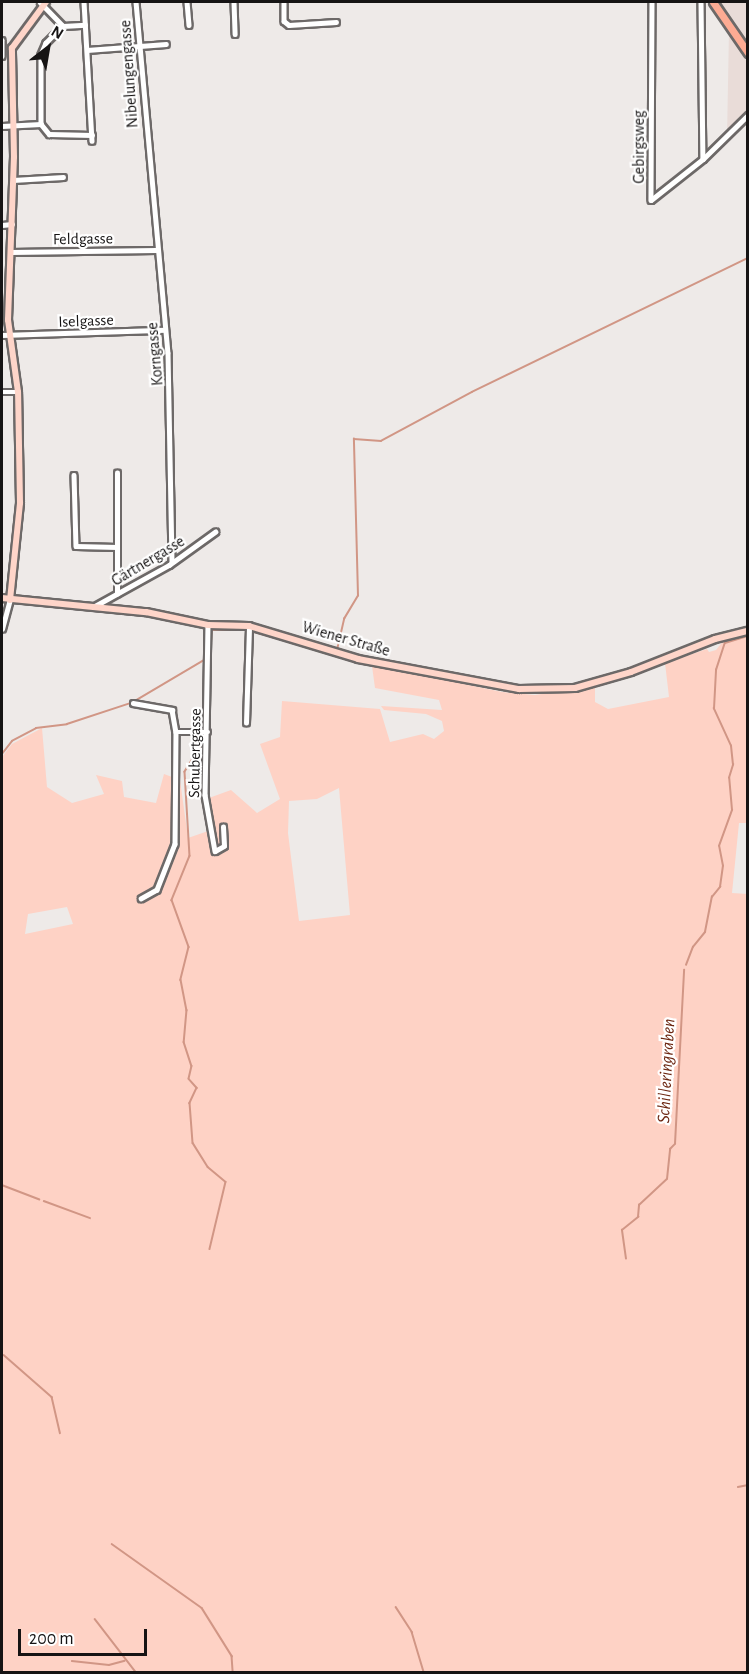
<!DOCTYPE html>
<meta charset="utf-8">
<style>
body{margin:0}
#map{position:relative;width:749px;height:1674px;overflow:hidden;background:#eeeae8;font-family:"Alegreya Sans",sans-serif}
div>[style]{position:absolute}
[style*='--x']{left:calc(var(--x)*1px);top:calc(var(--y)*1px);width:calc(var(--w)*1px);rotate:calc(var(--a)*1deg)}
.built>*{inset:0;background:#e9dcd8}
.green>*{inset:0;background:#fed2c5}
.stream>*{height:1.5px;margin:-0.75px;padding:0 0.75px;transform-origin:0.75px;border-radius:0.75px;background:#d19685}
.roads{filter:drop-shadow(2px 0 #6d6968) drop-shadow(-2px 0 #6d6968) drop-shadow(0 2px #6d6968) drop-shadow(0 -2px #6d6968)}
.street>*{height:4.5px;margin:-2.25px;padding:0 2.25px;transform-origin:2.25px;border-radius:2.25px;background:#fff}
.secondary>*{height:6px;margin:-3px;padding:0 3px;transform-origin:3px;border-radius:3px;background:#fed5c9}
.primary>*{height:7px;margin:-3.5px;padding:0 3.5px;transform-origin:3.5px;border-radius:3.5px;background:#fdab93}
span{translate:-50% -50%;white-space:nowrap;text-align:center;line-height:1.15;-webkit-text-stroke:4.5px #fff;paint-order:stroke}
.street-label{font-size:16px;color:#161414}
.water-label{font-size:18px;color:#6c2611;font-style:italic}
.frame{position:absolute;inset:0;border:3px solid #161414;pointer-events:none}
.north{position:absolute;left:18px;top:18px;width:60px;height:60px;-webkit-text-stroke:4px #fff;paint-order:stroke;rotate:31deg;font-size:16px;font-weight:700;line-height:24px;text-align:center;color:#161414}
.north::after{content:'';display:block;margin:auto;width:21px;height:27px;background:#161414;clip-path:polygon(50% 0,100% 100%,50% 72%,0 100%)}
.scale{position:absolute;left:18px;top:1629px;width:129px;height:27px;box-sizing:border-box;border:3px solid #161414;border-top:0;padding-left:8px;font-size:18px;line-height:21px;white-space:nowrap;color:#161414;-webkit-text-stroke:4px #fff;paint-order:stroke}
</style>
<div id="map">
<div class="built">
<i style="clip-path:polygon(717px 2px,747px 2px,747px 49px,744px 43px)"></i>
<i style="clip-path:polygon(729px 30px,747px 58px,748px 117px,727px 137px)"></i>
</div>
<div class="green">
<i style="clip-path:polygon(evenodd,747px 634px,747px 823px,739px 823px,732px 893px,748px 894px,747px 1672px,2px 1672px,2px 757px,12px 744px,42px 728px,47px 787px,72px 803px,104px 794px,96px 775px,122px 781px,124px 797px,156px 803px,164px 774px,180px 780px,188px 838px,211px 830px,209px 798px,231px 790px,257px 813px,280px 799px,260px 744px,280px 737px,282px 701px,380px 709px,390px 742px,423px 734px,434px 739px,444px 731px,442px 721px,426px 714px,384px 710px,381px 706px,442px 710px,439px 700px,375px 688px,372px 666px,441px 676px,445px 680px,502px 692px,535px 695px,595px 686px,595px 702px,608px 709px,669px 697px,665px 663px,707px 649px,709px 652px,716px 650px,724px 640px,747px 634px,339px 788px,350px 915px,299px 921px,288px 833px,289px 801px,317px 799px,339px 788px,747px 634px,67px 907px,73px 924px,25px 934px,28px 914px,67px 907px)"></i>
</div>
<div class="stream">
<i style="--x:251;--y:631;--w:88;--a:15.8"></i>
<i style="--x:337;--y:650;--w:32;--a:-77"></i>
<i style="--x:344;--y:619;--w:27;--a:-59"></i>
<i style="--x:358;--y:596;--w:157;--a:-91.5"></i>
<i style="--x:354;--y:439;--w:27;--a:4"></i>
<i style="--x:381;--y:441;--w:103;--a:-28.3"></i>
<i style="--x:472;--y:392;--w:307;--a:-25.9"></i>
<i style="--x:210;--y:656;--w:26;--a:-86"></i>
<i style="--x:212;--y:630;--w:34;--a:0"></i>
<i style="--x:135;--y:701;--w:82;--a:-30.6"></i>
<i style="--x:203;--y:743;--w:34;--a:122"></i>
<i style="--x:185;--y:772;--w:84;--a:86.6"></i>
<i style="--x:190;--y:856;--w:48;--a:112.2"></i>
<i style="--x:172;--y:900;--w:50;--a:70.1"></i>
<i style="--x:189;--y:947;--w:34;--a:104"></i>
<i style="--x:181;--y:980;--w:31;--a:79"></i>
<i style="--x:187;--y:1010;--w:32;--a:95"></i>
<i style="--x:184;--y:1042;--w:25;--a:72"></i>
<i style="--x:192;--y:1066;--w:13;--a:103"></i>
<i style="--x:189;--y:1079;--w:12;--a:48"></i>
<i style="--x:197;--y:1088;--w:17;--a:115"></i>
<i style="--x:190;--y:1103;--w:40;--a:85.7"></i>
<i style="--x:193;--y:1143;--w:28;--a:58"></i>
<i style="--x:208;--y:1167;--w:23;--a:40"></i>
<i style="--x:226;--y:1182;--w:69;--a:103.4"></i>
<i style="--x:2;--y:754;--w:16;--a:-52"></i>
<i style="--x:12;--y:741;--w:27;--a:-28"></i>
<i style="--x:36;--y:728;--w:31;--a:-7"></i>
<i style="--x:67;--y:724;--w:67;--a:-18.2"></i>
<i style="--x:686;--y:965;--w:19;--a:-69"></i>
<i style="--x:693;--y:947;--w:19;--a:-51"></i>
<i style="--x:705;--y:932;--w:36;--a:-79"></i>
<i style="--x:712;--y:897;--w:13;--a:-51"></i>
<i style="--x:720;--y:887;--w:21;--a:-82"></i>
<i style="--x:723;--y:866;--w:20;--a:-101"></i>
<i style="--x:719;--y:846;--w:38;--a:-70"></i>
<i style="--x:732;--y:810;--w:32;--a:-95"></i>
<i style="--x:729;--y:778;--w:14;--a:-73"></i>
<i style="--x:733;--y:765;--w:19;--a:-96"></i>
<i style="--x:731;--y:746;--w:41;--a:-114.7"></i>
<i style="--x:714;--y:709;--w:39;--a:-87"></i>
<i style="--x:716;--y:670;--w:28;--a:-72"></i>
<i style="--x:725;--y:643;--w:24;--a:-17"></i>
<i style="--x:2;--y:1185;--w:40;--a:21"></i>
<i style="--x:44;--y:1201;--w:49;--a:20.3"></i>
<i style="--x:626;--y:1259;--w:29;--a:-98"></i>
<i style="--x:622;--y:1230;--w:21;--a:-39"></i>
<i style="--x:638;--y:1217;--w:12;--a:-85"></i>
<i style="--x:639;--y:1205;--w:38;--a:-43"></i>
<i style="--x:667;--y:1179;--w:30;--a:-84"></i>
<i style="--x:670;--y:1149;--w:7;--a:-45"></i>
<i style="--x:675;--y:1144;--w:174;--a:-87"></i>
<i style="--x:4;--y:1355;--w:64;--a:41.2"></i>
<i style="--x:52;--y:1397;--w:37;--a:77"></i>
<i style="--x:738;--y:1487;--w:10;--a:-11"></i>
<i style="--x:112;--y:1544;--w:110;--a:35.4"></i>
<i style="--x:202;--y:1608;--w:57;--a:58"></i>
<i style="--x:232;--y:1656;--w:16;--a:86"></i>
<i style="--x:396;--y:1607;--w:30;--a:57"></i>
<i style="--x:412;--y:1632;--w:42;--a:73.3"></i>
<i style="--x:95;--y:1619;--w:67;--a:52.3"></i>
<i style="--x:72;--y:1661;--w:37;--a:6"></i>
<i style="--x:109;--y:1665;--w:16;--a:-15"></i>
</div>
<div class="roads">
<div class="street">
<i style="--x:40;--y:2;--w:33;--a:46"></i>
<i style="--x:63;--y:26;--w:22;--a:-3"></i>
<i style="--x:84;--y:2;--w:139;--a:86.7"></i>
<i style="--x:136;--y:2;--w:352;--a:84.8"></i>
<i style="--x:168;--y:353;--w:209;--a:88.9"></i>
<i style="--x:187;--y:2;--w:23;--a:85"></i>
<i style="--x:234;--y:2;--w:32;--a:88"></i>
<i style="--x:284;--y:2;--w:19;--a:90"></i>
<i style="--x:284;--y:21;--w:6;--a:39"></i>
<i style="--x:289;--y:25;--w:47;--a:-3.7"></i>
<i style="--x:652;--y:2;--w:198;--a:90.3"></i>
<i style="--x:651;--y:200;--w:66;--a:-38.3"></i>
<i style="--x:703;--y:159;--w:63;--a:-44.4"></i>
<i style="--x:701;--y:2;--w:157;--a:89.3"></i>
<i style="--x:63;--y:26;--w:24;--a:135"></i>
<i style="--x:46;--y:43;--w:13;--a:113"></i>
<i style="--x:41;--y:55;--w:69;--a:90"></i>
<i style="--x:41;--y:124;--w:13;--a:51"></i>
<i style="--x:49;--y:134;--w:43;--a:1.3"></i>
<i style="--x:2;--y:40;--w:16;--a:90"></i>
<i style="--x:87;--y:50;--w:79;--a:-4.3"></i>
<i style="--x:2;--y:126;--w:39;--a:-3"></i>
<i style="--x:13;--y:180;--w:50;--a:-3.4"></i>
<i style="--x:2;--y:225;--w:10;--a:-6"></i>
<i style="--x:11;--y:252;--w:145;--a:-0.8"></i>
<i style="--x:2;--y:335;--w:163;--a:-1.8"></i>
<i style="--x:2;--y:392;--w:16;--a:0"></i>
<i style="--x:74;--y:475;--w:71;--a:88.4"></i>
<i style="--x:76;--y:546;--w:41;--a:1.4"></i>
<i style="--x:117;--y:594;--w:121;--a:-90"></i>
<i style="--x:93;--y:607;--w:87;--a:-28.9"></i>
<i style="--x:169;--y:565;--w:57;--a:-35.7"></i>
<i style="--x:208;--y:625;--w:170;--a:91"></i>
<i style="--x:205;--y:795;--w:57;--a:79.9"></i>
<i style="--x:215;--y:851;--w:10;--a:-29"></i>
<i style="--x:224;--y:846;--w:19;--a:-93"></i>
<i style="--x:2;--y:629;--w:30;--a:-75"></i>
<i style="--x:133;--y:703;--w:40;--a:10"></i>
<i style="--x:172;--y:710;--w:22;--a:80"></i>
<i style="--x:176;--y:732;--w:112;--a:90.5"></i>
<i style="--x:175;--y:844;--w:49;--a:111.4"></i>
<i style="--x:157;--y:890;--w:18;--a:151"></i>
<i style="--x:246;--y:723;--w:97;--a:-88.2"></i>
<i style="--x:176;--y:732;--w:32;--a:0"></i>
</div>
<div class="secondary">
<i style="--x:2;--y:598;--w:145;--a:5.6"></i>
<i style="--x:146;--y:612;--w:63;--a:11.8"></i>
<i style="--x:208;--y:625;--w:41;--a:1.4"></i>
<i style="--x:249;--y:626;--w:114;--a:16.8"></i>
<i style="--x:358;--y:659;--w:164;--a:10.6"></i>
<i style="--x:519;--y:689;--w:56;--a:-1"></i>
<i style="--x:575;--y:688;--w:58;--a:-15.9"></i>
<i style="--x:631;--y:672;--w:90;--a:-21.4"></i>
<i style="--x:715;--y:639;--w:34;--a:-14"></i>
<i style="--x:10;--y:600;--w:98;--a:-84.1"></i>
<i style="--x:20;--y:503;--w:111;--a:-91"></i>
<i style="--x:18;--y:392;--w:73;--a:-97.9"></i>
<i style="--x:8;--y:320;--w:163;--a:-87.9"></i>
<i style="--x:14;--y:157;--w:109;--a:-91.1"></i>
<i style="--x:12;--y:48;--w:57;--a:-53.5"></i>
</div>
<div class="primary">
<i style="--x:713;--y:2;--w:62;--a:55.5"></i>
</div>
</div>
<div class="street-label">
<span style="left:129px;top:74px;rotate:-94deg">Nibelungengasse</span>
<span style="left:639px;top:147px;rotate:-90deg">Gebirgsweg</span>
<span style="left:83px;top:239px;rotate:-1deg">Feldgasse</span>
<span style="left:86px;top:321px;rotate:-2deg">Iselgasse</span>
<span style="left:155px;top:354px;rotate:-95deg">Korngasse</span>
<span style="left:148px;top:561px;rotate:-31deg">Gärtnergasse</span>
<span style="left:346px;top:639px;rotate:16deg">Wiener Straße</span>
<span style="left:195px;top:753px;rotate:-89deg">Schubertgasse</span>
</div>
<div class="water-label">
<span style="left:667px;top:1071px;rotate:-87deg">Schilleringraben</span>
</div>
<div class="frame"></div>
<div class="north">N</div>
<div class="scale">200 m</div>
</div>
